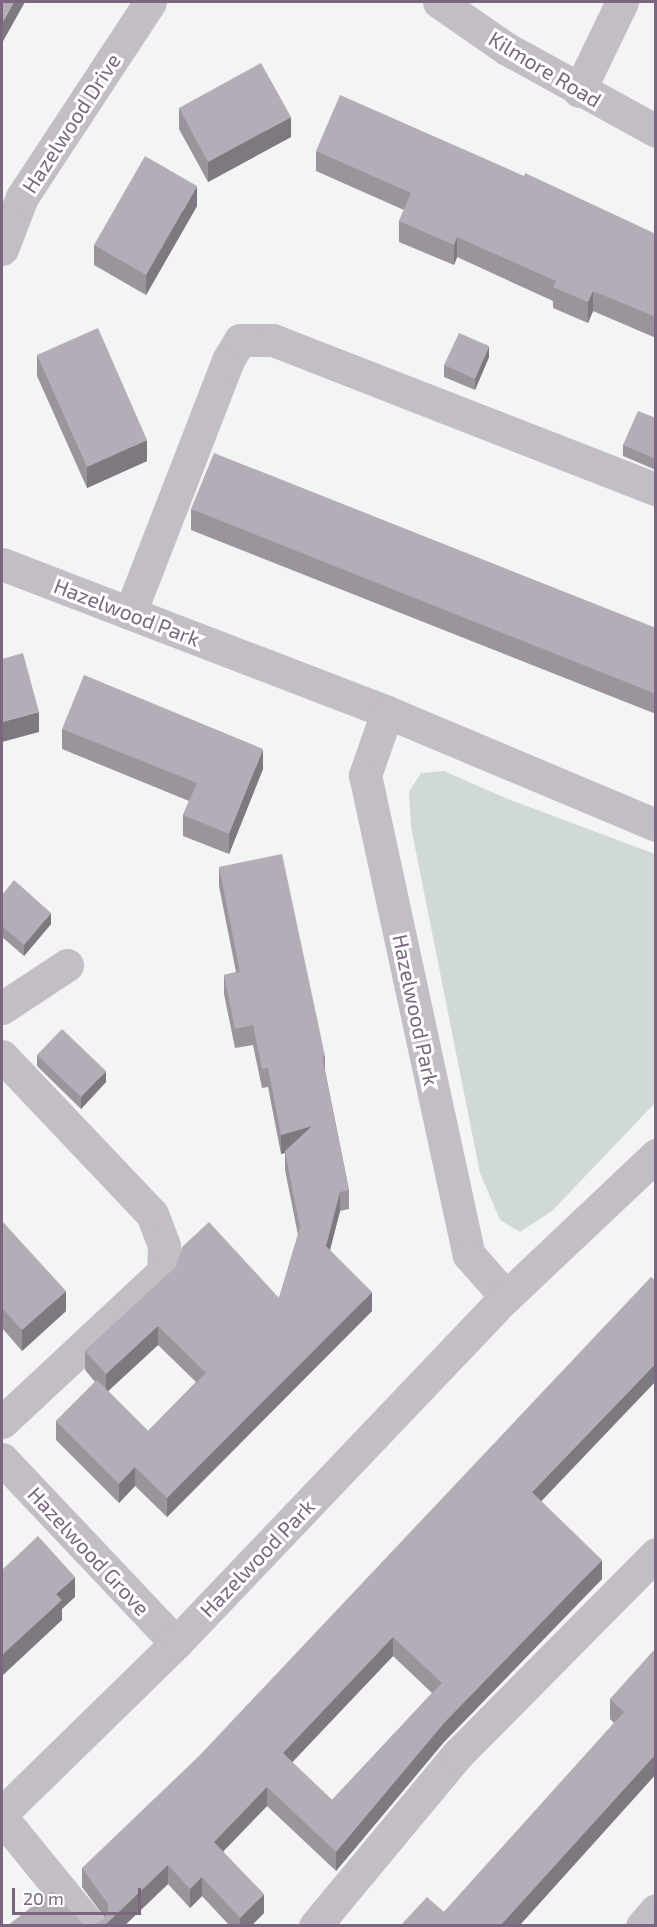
<!DOCTYPE html>
<style>
body{margin:0}
#map{position:relative;width:657px;height:1927px;overflow:hidden;background:#f2f5f3;font-family:"Exo 2",sans-serif}
div>[style]{position:absolute}
[style*='--x']{left:calc(var(--x)*1px);top:calc(var(--y)*1px);width:calc(var(--w)*1px);rotate:calc(var(--a)*1deg)}
.green>*{inset:0;background:#d1d9d8}
.minor>*{height:33px;margin:-16.5px;padding:0 16.5px;transform-origin:16.5px;border-radius:16.5px;background:#c3bec5}
.wall>*{inset:0;background:#9b949d}
.shaded-wall>*{inset:0;background:#7e7880}
.building>*{inset:0;background:#b4acb7}
span{translate:-50% -50%;white-space:nowrap;text-align:center;line-height:1.15;-webkit-text-stroke:6px #fff;paint-order:stroke}
.street-label{font-size:21px;color:#7a677f}
.frame{position:absolute;inset:0;border:3px solid #7a677f;pointer-events:none}
.scale{position:absolute;left:12px;top:1888px;width:129px;height:27px;box-sizing:border-box;border:3px solid #7a677f;border-top:0;padding-left:8px;font-size:18px;line-height:21px;white-space:nowrap;color:#7a677f;-webkit-text-stroke:4px #fff;paint-order:stroke}
</style>
<div id="map">
<div class="green">
<i style="clip-path:polygon(444px 771px,503px 797px,655px 854px,655px 1103px,552px 1211px,520px 1232px,500px 1220px,480px 1173px,411px 827px,409px 792px,421px 773px)"></i>
</div>
<div class="minor">
<i style="--x:439;--y:2;--w:83;--a:34.7"></i>
<i style="--x:507;--y:49;--w:170;--a:28.8"></i>
<i style="--x:579;--y:91;--w:99;--a:-64.2"></i>
<i style="--x:2;--y:249;--w:56;--a:-69"></i>
<i style="--x:22;--y:197;--w:233;--a:-56.7"></i>
<i style="--x:2;--y:564;--w:412;--a:21"></i>
<i style="--x:387;--y:712;--w:292;--a:22.8"></i>
<i style="--x:130;--y:613;--w:271;--a:-68.8"></i>
<i style="--x:228;--y:360;--w:23;--a:-59"></i>
<i style="--x:240;--y:340;--w:33;--a:0"></i>
<i style="--x:273;--y:340;--w:411;--a:21.3"></i>
<i style="--x:387;--y:712;--w:67;--a:109.2"></i>
<i style="--x:365;--y:775;--w:491;--a:77.8"></i>
<i style="--x:469;--y:1255;--w:56;--a:48.6"></i>
<i style="--x:2;--y:1008;--w:78;--a:-33.5"></i>
<i style="--x:2;--y:1056;--w:218;--a:46.5"></i>
<i style="--x:152;--y:1214;--w:34;--a:69"></i>
<i style="--x:164;--y:1246;--w:26;--a:92"></i>
<i style="--x:163;--y:1272;--w:220;--a:137"></i>
<i style="--x:2;--y:1459;--w:253;--a:46.6"></i>
<i style="--x:2;--y:1813;--w:243;--a:-44.3"></i>
<i style="--x:176;--y:1643;--w:478;--a:-46.4"></i>
<i style="--x:506;--y:1297;--w:207;--a:-43.4"></i>
<i style="--x:2;--y:1818;--w:139;--a:50.8"></i>
<i style="--x:315;--y:1926;--w:224;--a:-50.3"></i>
<i style="--x:458;--y:1754;--w:281;--a:-45.3"></i>
<i style="--x:642;--y:1926;--w:21;--a:-49"></i>
</div>
<div class="wall">
<i style="clip-path:polygon(179px 108px,291px 137px,208px 182px,179px 129px)"></i>
<i style="clip-path:polygon(316px 151px,656px 234px,656px 338px,593px 311px,588px 323px,553px 308px,553px 301px,457px 257px,454px 265px,399px 242px,399px 221px,404px 210px,316px 171px)"></i>
<i style="clip-path:polygon(197px 206px,146px 295px,94px 265px,94px 245px)"></i>
<i style="clip-path:polygon(37px 355px,147px 461px,87px 488px,37px 376px)"></i>
<i style="clip-path:polygon(489px 357px,475px 390px,444px 377px,444px 365px)"></i>
<i style="clip-path:polygon(656px 418px,656px 470px,623px 456px,623px 445px)"></i>
<i style="clip-path:polygon(191px 509px,656px 628px,656px 714px,191px 530px)"></i>
<i style="clip-path:polygon(62px 729px,263px 769px,229px 854px,183px 836px,183px 815px,189px 801px,62px 749px)"></i>
<i style="clip-path:polygon(evenodd,219px 867px,325px 1056px,325px 1070px,349px 1190px,349px 1209px,340px 1211px,330px 1250px,372px 1311px,167px 1517px,135px 1486px,119px 1503px,56px 1440px,56px 1421px,95px 1382px,85px 1370px,85px 1351px,176px 1267px,279px 1298px,298px 1235px,285px 1170px,285px 1153px,281px 1154px,268px 1087px,262px 1088px,253px 1045px,235px 1048px,224px 994px,224px 975px,236px 972px,219px 886px,219px 867px,158px 1345px,196px 1382px,148px 1431px,108px 1391px,158px 1345px)"></i>
<i style="clip-path:polygon(2px 895px,51px 924px,24px 956px,2px 937px)"></i>
<i style="clip-path:polygon(37px 1055px,106px 1082px,81px 1109px,37px 1066px)"></i>
<i style="clip-path:polygon(2px 1221px,66px 1311px,22px 1351px,2px 1328px)"></i>
<i style="clip-path:polygon(evenodd,541px 1501px,602px 1579px,444px 1742px,336px 1871px,267px 1806px,223px 1851px,264px 1913px,251px 1926px,230px 1926px,202px 1896px,190px 1908px,168px 1884px,124px 1926px,7px 1926px,83px 1924px,94px 1925px,102px 1921px,105px 1918px,82px 1887px,82px 1868px,541px 1501px,393px 1656px,432px 1693px,332px 1800px,292px 1762px,393px 1656px)"></i>
<i style="clip-path:polygon(656px 1653px,656px 1774px,519px 1926px,400px 1926px,444px 1912px,614px 1723px,610px 1719px,610px 1699px)"></i>
</div>
<div class="shaded-wall">
<i style="clip-path:polygon(14px 2px,25px 2px,2px 43px,2px 23px)"></i>
<i style="clip-path:polygon(291px 117px,291px 137px,208px 182px,208px 162px)"></i>
<i style="clip-path:polygon(197px 186px,197px 206px,146px 295px,146px 275px)"></i>
<i style="clip-path:polygon(457px 237px,457px 257px,454px 265px,454px 245px)"></i>
<i style="clip-path:polygon(593px 291px,593px 311px,588px 323px,588px 302px)"></i>
<i style="clip-path:polygon(489px 346px,489px 357px,475px 390px,475px 379px)"></i>
<i style="clip-path:polygon(147px 440px,147px 461px,87px 488px,87px 467px)"></i>
<i style="clip-path:polygon(39px 712px,39px 732px,2px 742px,2px 722px)"></i>
<i style="clip-path:polygon(263px 749px,263px 769px,229px 854px,229px 834px)"></i>
<i style="clip-path:polygon(51px 913px,51px 924px,24px 956px,24px 945px)"></i>
<i style="clip-path:polygon(106px 1071px,106px 1082px,81px 1109px,81px 1097px)"></i>
<i style="clip-path:polygon(312px 1126px,312px 1145px,281px 1154px,281px 1135px)"></i>
<i style="clip-path:polygon(340px 1192px,340px 1211px,326px 1265px,326px 1246px)"></i>
<i style="clip-path:polygon(66px 1291px,66px 1311px,22px 1351px,22px 1330px)"></i>
<i style="clip-path:polygon(372px 1292px,372px 1311px,167px 1517px,167px 1498px)"></i>
<i style="clip-path:polygon(158px 1326px,158px 1345px,106px 1393px,106px 1374px)"></i>
<i style="clip-path:polygon(656px 1363px,656px 1381px,532px 1511px,532px 1492px)"></i>
<i style="clip-path:polygon(135px 1467px,135px 1486px,119px 1503px,119px 1484px)"></i>
<i style="clip-path:polygon(602px 1560px,602px 1579px,444px 1742px,336px 1871px,336px 1852px,444px 1723px)"></i>
<i style="clip-path:polygon(75px 1577px,75px 1597px,62px 1609px,62px 1620px,2px 1676px,2px 1655px,56px 1594px)"></i>
<i style="clip-path:polygon(393px 1637px,393px 1656px,283px 1772px,283px 1753px)"></i>
<i style="clip-path:polygon(656px 1754px,656px 1774px,519px 1926px,500px 1926px)"></i>
<i style="clip-path:polygon(267px 1787px,267px 1806px,214px 1861px,214px 1842px)"></i>
<i style="clip-path:polygon(168px 1865px,168px 1884px,124px 1926px,104px 1926px)"></i>
<i style="clip-path:polygon(202px 1877px,202px 1896px,190px 1908px,190px 1889px)"></i>
<i style="clip-path:polygon(264px 1894px,264px 1913px,251px 1926px,240px 1926px,240px 1918px)"></i>
</div>
<div class="building">
<i style="clip-path:polygon(2px 2px,14px 2px,2px 23px)"></i>
<i style="clip-path:polygon(261px 63px,291px 117px,208px 162px,179px 108px)"></i>
<i style="clip-path:polygon(340px 95px,524px 176px,525px 173px,656px 234px,656px 317px,593px 291px,588px 302px,553px 287px,556px 281px,457px 237px,454px 245px,399px 221px,411px 193px,316px 151px)"></i>
<i style="clip-path:polygon(145px 156px,197px 186px,146px 275px,94px 245px)"></i>
<i style="clip-path:polygon(98px 328px,147px 440px,87px 467px,37px 355px)"></i>
<i style="clip-path:polygon(459px 333px,489px 346px,475px 379px,444px 365px)"></i>
<i style="clip-path:polygon(638px 411px,656px 418px,656px 459px,623px 445px)"></i>
<i style="clip-path:polygon(214px 453px,656px 628px,656px 694px,191px 509px)"></i>
<i style="clip-path:polygon(23px 653px,39px 712px,2px 722px,2px 659px)"></i>
<i style="clip-path:polygon(84px 675px,263px 749px,229px 834px,183px 815px,197px 783px,62px 729px)"></i>
<i style="clip-path:polygon(282px 854px,325px 1056px,322px 1057px,349px 1190px,340px 1192px,326px 1246px,372px 1292px,167px 1498px,135px 1467px,119px 1484px,56px 1421px,97px 1380px,148px 1431px,206px 1373px,158px 1326px,106px 1374px,85px 1351px,176px 1267px,182px 1247px,209px 1222px,279px 1298px,300px 1227px,285px 1151px,312px 1126px,281px 1135px,268px 1068px,262px 1069px,253px 1025px,235px 1029px,224px 975px,240px 972px,219px 867px)"></i>
<i style="clip-path:polygon(14px 880px,51px 913px,24px 945px,2px 926px,2px 895px)"></i>
<i style="clip-path:polygon(62px 1029px,106px 1071px,81px 1097px,37px 1055px)"></i>
<i style="clip-path:polygon(2px 1221px,66px 1291px,22px 1330px,2px 1308px)"></i>
<i style="clip-path:polygon(evenodd,651px 1277px,653px 1279px,656px 1277px,656px 1363px,532px 1492px,602px 1560px,444px 1723px,336px 1852px,267px 1787px,214px 1842px,264px 1894px,240px 1918px,202px 1877px,190px 1889px,168px 1865px,104px 1926px,7px 1926px,52px 1891px,83px 1924px,94px 1925px,102px 1921px,108px 1913px,108px 1904px,82px 1868px,199px 1756px,651px 1277px,393px 1637px,442px 1683px,332px 1800px,283px 1753px,393px 1637px)"></i>
<i style="clip-path:polygon(38px 1536px,75px 1577px,56px 1594px,62px 1600px,2px 1655px,2px 1570px)"></i>
<i style="clip-path:polygon(653px 1651px,656px 1653px,656px 1754px,500px 1926px,400px 1926px,427px 1897px,444px 1912px,624px 1712px,610px 1699px)"></i>
</div>
<div class="street-label">
<span style="left:545px;top:69px;rotate:31deg">Kilmore Road</span>
<span style="left:71px;top:123px;rotate:-57deg">Hazelwood Drive</span>
<span style="left:127px;top:612px;rotate:21deg">Hazelwood Park</span>
<span style="left:416px;top:1010px;rotate:78deg">Hazelwood Park</span>
<span style="left:89px;top:1551px;rotate:47deg">Hazelwood Grove</span>
<span style="left:257px;top:1558px;rotate:-46deg">Hazelwood Park</span>
</div>
<div class="frame"></div>
<div class="scale">20 m</div>
</div>
